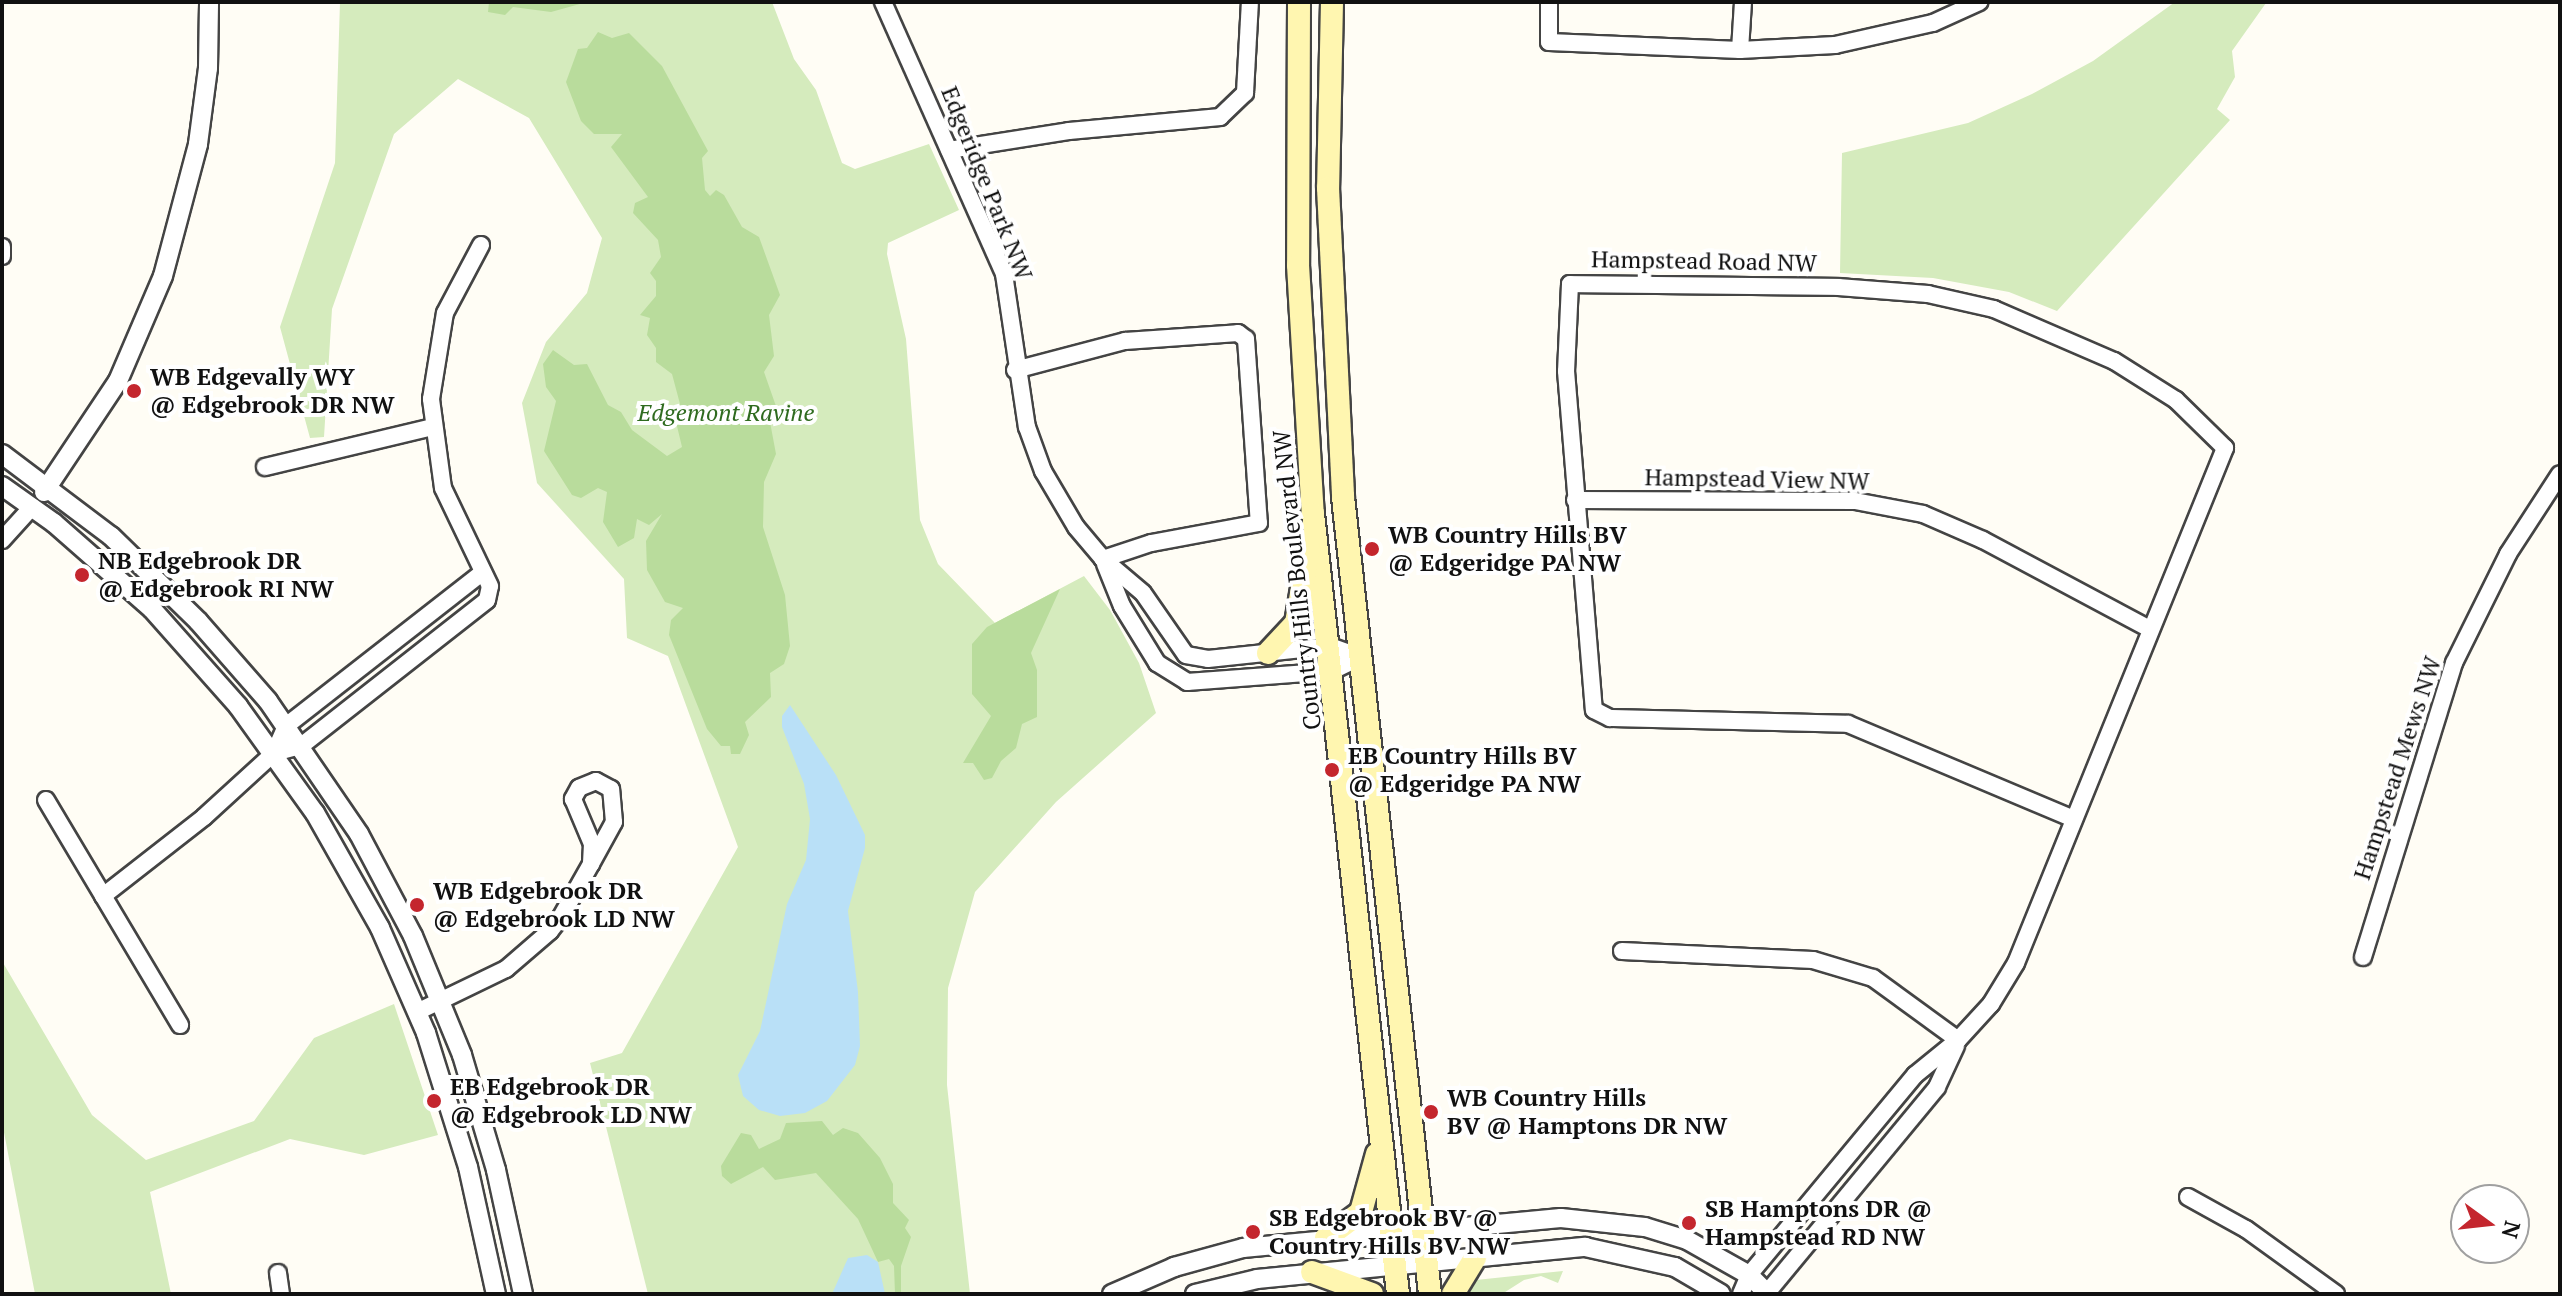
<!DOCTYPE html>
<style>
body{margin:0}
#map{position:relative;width:2562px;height:1296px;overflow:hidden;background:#fffdf5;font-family:"PT Serif",serif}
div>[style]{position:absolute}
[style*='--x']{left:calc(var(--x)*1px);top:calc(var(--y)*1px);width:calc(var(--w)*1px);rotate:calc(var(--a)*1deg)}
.green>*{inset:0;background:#d5ebbd}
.forest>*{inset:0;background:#b9dc9c}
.water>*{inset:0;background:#b9e0f7}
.roads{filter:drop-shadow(2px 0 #444) drop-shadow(-2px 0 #444) drop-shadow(0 2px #444) drop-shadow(0 -2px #444)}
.minor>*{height:16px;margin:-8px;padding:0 8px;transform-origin:8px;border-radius:8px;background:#fff}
.tertiary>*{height:18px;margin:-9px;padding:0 9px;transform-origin:9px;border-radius:9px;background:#fff}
.secondary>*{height:22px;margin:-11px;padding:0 11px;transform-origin:11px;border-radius:11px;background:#fff6b0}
.dots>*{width:22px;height:22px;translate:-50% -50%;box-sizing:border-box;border:4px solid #fff;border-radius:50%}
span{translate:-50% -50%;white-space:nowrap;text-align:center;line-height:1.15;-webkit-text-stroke:8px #fff;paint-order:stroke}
.street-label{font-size:24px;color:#111}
.poi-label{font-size:24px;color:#111;font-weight:700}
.left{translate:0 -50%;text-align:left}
.park-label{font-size:24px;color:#2f6b1f;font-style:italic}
.frame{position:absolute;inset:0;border:4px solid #111;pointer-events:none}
.north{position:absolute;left:2450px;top:1184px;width:80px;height:80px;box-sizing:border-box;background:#fff;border:2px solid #a0a0a0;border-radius:50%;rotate:105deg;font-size:22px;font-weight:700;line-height:32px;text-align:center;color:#111}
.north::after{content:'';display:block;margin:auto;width:28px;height:36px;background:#c4262e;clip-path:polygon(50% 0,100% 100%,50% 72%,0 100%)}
</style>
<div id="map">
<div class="green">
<i style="clip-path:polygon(340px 2px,772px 2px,794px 59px,816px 90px,842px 163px,855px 169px,929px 144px,959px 210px,888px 243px,887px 254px,906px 339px,920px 520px,938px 564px,995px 623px,1084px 576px,1110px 610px,1139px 663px,1156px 713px,1056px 802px,975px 892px,948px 988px,947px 1085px,970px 1294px,648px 1294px,590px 1063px,622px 1053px,738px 847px,668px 656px,627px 638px,624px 579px,537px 483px,522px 403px,546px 342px,587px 293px,602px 238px,529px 118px,458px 79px,394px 134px,332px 309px,324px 437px,310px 438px,280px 327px,335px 163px)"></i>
<i style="clip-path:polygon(2175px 2px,2266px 3px,2232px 51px,2235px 77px,2217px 109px,2230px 120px,2057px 311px,2009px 292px,1933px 278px,1840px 273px,1842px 153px,1968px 123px,2032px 94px,2093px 61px)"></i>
<i style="clip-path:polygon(2px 961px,92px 1115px,146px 1160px,254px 1121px,314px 1038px,394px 1004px,438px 1135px,364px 1155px,290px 1139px,150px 1192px,171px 1294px,35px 1294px,2px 1122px)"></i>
<i style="clip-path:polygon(1563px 1271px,1558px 1283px,1541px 1276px,1524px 1280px,1502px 1294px,1462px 1294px,1476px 1280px)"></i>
</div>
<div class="forest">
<i style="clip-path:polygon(489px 2px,587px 2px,551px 12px,513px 7px,505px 15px,488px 12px)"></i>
<i style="clip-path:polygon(598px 32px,612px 38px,629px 33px,662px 66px,708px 151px,702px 158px,705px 190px,710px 196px,716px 190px,724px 195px,742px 227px,759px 237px,780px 295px,769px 315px,774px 356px,764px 372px,777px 409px,770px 422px,776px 454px,764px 482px,763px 527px,785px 595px,790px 646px,784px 664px,770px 673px,771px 697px,745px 722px,749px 735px,740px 754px,731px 754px,730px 746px,721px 746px,707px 729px,669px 635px,671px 620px,683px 608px,665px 602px,647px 570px,646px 541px,662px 514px,649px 525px,637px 519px,634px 538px,618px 547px,603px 522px,607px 492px,598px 488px,581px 498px,572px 495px,544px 451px,556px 401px,546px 387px,543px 364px,553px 350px,574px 365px,587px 364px,608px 405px,621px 412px,632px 430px,667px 456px,682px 447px,676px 422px,680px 404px,672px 374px,656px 362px,656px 348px,647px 335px,650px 318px,640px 315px,656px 296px,656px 281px,650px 273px,661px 257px,658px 240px,633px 213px,635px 203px,648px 197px,611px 147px,622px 134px,594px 134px,581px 121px,566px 82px,578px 49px,587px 48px)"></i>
<i style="clip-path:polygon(1060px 589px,1031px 653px,1037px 670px,1037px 717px,1022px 724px,1016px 748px,1001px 761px,992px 778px,984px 780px,973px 763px,963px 763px,991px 716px,972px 694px,972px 644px,987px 627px)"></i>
<i style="clip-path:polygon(822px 1121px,833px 1135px,843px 1128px,858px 1133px,880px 1158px,893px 1184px,893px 1203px,909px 1220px,905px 1228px,911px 1237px,901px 1266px,901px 1294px,895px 1294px,894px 1266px,889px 1259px,878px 1262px,858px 1219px,816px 1173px,775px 1180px,763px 1167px,731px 1184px,722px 1176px,721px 1166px,741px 1133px,751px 1135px,759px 1149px,780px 1139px,786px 1123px)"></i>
</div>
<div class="water">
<i style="clip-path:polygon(790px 705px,836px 775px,865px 835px,865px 848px,848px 911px,858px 992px,860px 1046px,855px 1065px,827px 1101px,805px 1113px,780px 1116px,759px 1110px,743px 1096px,738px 1075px,760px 1031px,787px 904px,806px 860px,810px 819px,804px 784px,782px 727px,782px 716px)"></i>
<i style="clip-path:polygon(867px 1255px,878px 1262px,885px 1294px,832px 1294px,848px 1258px)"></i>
</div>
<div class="roads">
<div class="minor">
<i style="--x:883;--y:2;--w:298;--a:66"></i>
<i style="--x:1004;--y:274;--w:155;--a:81.5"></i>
<i style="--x:1027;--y:427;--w:47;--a:70"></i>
<i style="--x:1043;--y:471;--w:65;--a:59.5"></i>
<i style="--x:1076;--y:527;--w:42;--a:49.8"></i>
<i style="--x:1103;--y:559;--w:52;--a:40.4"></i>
<i style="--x:1143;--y:593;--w:75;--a:55.3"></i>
<i style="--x:1186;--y:655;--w:22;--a:10"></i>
<i style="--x:1208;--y:659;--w:123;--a:-6.1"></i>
<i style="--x:1330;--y:646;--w:33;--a:20"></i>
<i style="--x:1549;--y:2;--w:40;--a:90"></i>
<i style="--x:1549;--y:42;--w:191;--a:2.4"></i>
<i style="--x:1740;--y:50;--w:95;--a:-3"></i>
<i style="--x:1835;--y:45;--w:100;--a:-12.7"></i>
<i style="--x:1933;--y:23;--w:51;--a:-24.5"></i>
<i style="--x:1740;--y:50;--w:48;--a:-86.4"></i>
<i style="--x:949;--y:150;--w:121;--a:-9"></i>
<i style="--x:1069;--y:131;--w:152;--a:-5.3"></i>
<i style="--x:1220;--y:117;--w:35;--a:-44"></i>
<i style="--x:1245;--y:93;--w:91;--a:-86.9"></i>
<i style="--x:2;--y:247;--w:9;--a:90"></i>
<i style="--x:1015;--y:370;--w:114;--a:-14.8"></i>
<i style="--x:1125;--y:341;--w:113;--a:-4"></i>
<i style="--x:1238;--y:333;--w:10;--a:37"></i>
<i style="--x:1246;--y:339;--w:184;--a:86"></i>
<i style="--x:1259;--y:523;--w:110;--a:169.5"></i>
<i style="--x:1151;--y:543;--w:51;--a:161.6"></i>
<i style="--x:265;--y:467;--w:173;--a:-13.4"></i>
<i style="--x:1575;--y:500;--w:280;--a:0.2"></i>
<i style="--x:1855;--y:501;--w:69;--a:10.8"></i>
<i style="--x:1923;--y:514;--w:65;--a:23.4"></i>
<i style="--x:1983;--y:540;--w:189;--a:28.1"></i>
<i style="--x:2;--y:540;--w:45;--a:-47.7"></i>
<i style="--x:1105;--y:564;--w:45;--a:68"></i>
<i style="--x:1122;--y:606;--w:67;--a:58.4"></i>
<i style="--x:1157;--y:663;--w:36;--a:32"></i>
<i style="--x:1187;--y:682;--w:145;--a:-4.3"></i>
<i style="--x:1332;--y:671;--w:32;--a:-26"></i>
<i style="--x:274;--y:753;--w:28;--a:-15"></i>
<i style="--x:301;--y:746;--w:236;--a:-38.1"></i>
<i style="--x:487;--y:600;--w:14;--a:-78"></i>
<i style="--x:490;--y:586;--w:109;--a:-115.6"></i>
<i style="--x:443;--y:488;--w:90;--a:-97.7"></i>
<i style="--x:431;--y:399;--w:87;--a:-80.8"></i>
<i style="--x:445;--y:313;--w:77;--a:-62.1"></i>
<i style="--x:46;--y:800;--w:262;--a:59.2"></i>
<i style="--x:103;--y:896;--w:128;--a:-38"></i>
<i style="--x:204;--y:817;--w:95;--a:-42.4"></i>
<i style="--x:274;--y:753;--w:30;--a:-66"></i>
<i style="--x:286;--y:726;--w:249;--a:-38"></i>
<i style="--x:1622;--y:951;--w:191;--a:2.7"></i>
<i style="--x:1813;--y:960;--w:63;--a:16.7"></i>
<i style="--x:1873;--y:978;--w:105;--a:36.1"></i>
<i style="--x:2363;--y:957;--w:308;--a:-72.8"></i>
<i style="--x:2454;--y:663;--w:122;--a:-63.6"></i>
<i style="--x:2508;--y:554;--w:95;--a:-57"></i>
<i style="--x:417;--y:1012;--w:99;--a:-25.8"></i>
<i style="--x:506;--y:969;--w:58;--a:-40.8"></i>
<i style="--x:550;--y:931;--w:18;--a:-52"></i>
<i style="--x:561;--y:917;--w:61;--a:-60.5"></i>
<i style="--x:591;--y:864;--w:48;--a:-61.3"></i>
<i style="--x:614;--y:822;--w:33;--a:-95"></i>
<i style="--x:611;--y:789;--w:17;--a:-152"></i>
<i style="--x:596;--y:781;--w:18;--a:158"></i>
<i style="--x:579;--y:788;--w:13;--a:119"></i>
<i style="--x:573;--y:799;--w:49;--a:67.1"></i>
<i style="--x:592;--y:844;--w:20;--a:93"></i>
<i style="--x:2188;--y:1197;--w:66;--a:28.9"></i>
<i style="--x:2246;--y:1229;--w:111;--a:35.8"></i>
<i style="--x:278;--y:1273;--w:21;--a:82"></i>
<i style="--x:1741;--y:1294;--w:21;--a:-67"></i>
<i style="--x:1749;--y:1275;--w:260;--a:-50.3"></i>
<i style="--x:1915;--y:1075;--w:55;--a:-39.1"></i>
<i style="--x:1958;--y:1040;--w:49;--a:-47.5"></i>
<i style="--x:1991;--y:1004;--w:48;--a:-58.6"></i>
<i style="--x:2016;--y:963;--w:556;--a:-67.91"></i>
<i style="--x:2225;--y:448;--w:69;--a:-135.6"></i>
<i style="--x:2176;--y:400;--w:73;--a:-147.8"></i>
<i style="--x:2114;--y:361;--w:131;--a:-156.6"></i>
<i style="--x:1994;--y:309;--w:68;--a:-167.2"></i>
<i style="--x:1928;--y:294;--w:90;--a:-175.6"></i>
<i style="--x:1838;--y:287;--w:268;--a:-179.4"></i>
<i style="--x:1570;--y:284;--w:87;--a:92.6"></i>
<i style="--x:1566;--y:371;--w:340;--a:85.3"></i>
<i style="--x:1594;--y:710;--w:18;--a:27"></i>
<i style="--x:1610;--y:718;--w:238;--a:1.4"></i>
<i style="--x:1848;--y:724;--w:245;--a:22.8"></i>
<i style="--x:1766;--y:1294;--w:268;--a:-50.4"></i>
<i style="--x:1937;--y:1087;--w:45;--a:-65.1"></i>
</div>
<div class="tertiary">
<i style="--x:2;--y:454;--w:136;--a:37"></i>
<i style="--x:111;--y:536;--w:122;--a:44.3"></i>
<i style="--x:198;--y:621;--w:106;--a:48.8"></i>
<i style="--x:268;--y:701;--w:161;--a:55.6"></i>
<i style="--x:359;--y:834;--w:115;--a:62.1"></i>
<i style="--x:413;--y:936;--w:129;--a:67.6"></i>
<i style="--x:462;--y:1055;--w:120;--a:73.5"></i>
<i style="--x:496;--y:1170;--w:127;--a:77.7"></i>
<i style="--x:2;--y:486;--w:64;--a:35.4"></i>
<i style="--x:54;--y:523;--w:130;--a:41.3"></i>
<i style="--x:152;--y:609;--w:130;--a:48.4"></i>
<i style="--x:238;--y:706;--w:132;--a:54.3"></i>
<i style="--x:315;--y:813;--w:132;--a:60.5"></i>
<i style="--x:380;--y:928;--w:115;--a:66.3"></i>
<i style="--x:426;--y:1033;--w:140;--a:72.6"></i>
<i style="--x:468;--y:1167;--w:130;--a:77.6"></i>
<i style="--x:44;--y:492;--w:133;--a:-56.3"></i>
<i style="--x:118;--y:381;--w:114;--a:-66.8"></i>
<i style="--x:163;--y:276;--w:137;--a:-75.1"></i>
<i style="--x:198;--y:144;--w:77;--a:-82.5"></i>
<i style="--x:208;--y:68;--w:66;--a:-89.1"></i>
<i style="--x:1112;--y:1294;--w:68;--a:-23.5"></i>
<i style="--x:1174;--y:1267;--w:72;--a:-15.4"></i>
<i style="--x:1243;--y:1248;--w:319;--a:-5.4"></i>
<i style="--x:1561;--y:1218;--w:84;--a:6.1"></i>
<i style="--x:1645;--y:1227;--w:44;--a:17.2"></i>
<i style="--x:1687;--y:1240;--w:71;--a:29.4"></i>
<i style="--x:1749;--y:1275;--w:27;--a:45"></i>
<i style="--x:1195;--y:1294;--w:64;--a:-13.6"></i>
<i style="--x:1257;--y:1279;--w:330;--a:-5.6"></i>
<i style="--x:1585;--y:1247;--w:92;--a:12.5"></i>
<i style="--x:1675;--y:1267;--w:53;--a:30.4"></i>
</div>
<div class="secondary">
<i style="--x:1299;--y:2;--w:263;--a:90.2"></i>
<i style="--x:1298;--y:265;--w:249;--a:86.6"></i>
<i style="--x:1313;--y:514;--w:785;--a:83.78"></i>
<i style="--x:1332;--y:2;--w:186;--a:91.2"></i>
<i style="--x:1328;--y:188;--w:309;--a:87.2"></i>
<i style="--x:1343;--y:497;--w:802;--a:83.77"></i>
<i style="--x:1268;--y:653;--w:41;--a:-47"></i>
<i style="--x:1296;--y:623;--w:77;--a:-80.3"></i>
<i style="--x:1326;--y:1238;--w:44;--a:-36.6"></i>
<i style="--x:1361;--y:1212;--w:60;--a:-74.6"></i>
<i style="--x:1312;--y:1272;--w:64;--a:20.1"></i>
<i style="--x:1453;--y:1294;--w:42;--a:-58.6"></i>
</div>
</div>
<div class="dots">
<i style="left:134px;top:391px;background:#c4262e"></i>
<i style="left:1372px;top:549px;background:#c4262e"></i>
<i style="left:82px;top:575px;background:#c4262e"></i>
<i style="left:1332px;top:770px;background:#c4262e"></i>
<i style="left:417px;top:905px;background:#c4262e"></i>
<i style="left:434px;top:1101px;background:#c4262e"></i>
<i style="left:1431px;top:1112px;background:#c4262e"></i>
<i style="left:1689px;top:1223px;background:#c4262e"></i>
<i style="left:1253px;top:1232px;background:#c4262e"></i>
</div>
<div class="street-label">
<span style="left:987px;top:183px;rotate:68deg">Edgeridge Park NW</span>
<span style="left:1704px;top:261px;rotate:1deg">Hampstead Road NW</span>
<span style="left:1757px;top:479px;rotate:1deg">Hampstead View NW</span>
<span style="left:1297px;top:580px;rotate:-96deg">Country Hills Boulevard NW</span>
<span style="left:2397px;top:768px;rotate:-72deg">Hampstead Mews NW</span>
</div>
<div class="poi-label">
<span class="left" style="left:150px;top:391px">WB Edgevally WY<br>@ Edgebrook DR NW</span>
<span class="left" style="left:1388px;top:549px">WB Country Hills BV<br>@ Edgeridge PA NW</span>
<span class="left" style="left:98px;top:575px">NB Edgebrook DR<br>@ Edgebrook RI NW</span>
<span class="left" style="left:1348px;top:770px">EB Country Hills BV<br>@ Edgeridge PA NW</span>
<span class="left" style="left:433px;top:905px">WB Edgebrook DR<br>@ Edgebrook LD NW</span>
<span class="left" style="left:450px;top:1101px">EB Edgebrook DR<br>@ Edgebrook LD NW</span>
<span class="left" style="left:1447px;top:1112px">WB Country Hills<br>BV @ Hamptons DR NW</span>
<span class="left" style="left:1705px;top:1223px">SB Hamptons DR @<br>Hampstead RD NW</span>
<span class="left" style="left:1269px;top:1232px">SB Edgebrook BV @<br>Country Hills BV NW</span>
</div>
<div class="park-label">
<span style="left:726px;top:413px">Edgemont Ravine</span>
</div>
<div class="frame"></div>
<div class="north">N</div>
</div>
